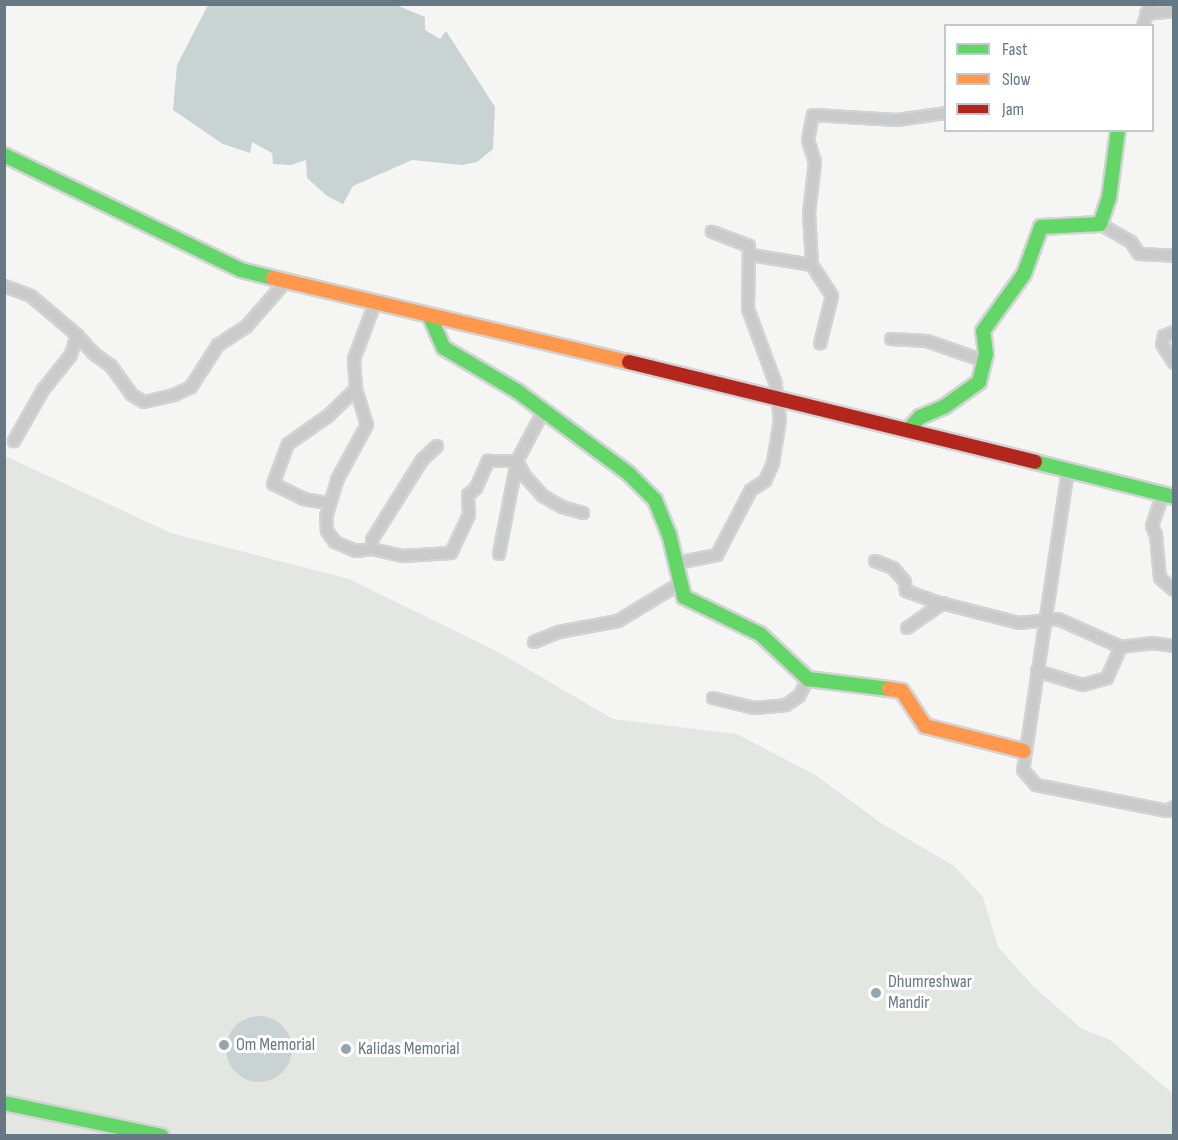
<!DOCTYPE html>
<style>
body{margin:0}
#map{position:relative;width:1178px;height:1140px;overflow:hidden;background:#f5f5f4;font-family:"Sofia Sans Condensed",sans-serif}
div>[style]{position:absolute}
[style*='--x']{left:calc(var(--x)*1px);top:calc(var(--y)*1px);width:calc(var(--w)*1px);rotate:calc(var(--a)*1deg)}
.green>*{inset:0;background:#e4e7e1}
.water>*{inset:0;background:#c9d3d4}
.round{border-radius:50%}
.roads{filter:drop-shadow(2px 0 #d2d3d4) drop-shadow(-2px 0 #d2d3d4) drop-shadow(0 2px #d2d3d4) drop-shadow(0 -2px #d2d3d4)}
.street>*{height:10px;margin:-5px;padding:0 5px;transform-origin:5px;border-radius:5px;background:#cacacb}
.fast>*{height:14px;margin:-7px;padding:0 7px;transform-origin:7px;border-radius:7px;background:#63d668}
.slow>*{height:14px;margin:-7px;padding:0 7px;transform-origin:7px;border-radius:7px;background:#ff974d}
.jam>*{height:14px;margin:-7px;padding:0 7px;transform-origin:7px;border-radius:7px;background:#b3261e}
.dots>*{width:16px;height:16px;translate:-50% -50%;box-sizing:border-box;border:3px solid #fff;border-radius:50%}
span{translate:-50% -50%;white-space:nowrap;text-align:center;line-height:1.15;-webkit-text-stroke:6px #fff;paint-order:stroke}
.poi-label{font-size:18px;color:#657884}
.left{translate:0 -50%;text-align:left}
.frame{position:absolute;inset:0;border:6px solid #657884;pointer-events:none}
.legend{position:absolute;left:944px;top:24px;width:210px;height:108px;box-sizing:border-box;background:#fff;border:2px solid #c1c9ce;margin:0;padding:8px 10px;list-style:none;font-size:18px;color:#657884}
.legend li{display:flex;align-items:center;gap:12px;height:30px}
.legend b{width:30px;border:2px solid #c1c9ce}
</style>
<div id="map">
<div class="green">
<i style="clip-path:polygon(5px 456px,171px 533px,349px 579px,498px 652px,613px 719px,737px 734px,817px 776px,881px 823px,954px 866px,983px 897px,998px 947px,1033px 986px,1082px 1029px,1109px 1039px,1174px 1095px,1173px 1136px,5px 1136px)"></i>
</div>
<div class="water">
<i style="clip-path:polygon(208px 5px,396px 5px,425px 17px,425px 30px,440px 39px,446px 31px,495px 107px,493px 149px,477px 162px,462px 165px,412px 160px,353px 186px,343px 204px,327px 196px,307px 178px,306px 160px,291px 165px,273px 164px,272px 153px,252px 142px,250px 153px,223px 144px,173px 110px,177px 65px)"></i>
<i class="round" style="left:226px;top:1016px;width:66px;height:66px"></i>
</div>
<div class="roads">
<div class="street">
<i style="--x:1146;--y:14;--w:28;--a:-6"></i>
<i style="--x:1143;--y:26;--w:23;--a:-72"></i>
<i style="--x:1100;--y:224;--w:36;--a:30"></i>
<i style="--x:1131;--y:242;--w:14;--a:56"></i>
<i style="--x:1139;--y:254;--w:35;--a:3"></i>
<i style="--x:751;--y:255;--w:62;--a:9.3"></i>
<i style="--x:812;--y:265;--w:37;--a:57"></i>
<i style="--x:832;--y:296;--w:49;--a:104"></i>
<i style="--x:812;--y:265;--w:52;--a:-93.3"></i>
<i style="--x:809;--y:213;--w:51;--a:-83.3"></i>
<i style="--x:815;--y:162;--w:23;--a:-108"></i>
<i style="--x:808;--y:140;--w:25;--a:-79"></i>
<i style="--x:813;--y:115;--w:84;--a:3.4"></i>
<i style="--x:897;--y:120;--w:49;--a:-8.1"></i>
<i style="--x:4;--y:286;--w:29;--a:20"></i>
<i style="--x:31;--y:296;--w:60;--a:40.3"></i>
<i style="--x:77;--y:335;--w:21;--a:107"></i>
<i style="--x:71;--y:355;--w:45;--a:128.7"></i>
<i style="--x:43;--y:390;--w:59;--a:119.6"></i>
<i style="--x:1174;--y:332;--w:11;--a:158"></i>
<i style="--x:1164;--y:336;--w:8;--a:104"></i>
<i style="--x:1162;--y:344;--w:22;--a:58"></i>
<i style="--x:77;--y:335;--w:24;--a:48"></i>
<i style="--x:93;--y:353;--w:22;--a:36"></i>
<i style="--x:111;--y:366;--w:36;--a:54"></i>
<i style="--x:132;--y:395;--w:14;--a:30"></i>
<i style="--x:144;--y:402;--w:31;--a:-13"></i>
<i style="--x:174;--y:395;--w:19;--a:-25"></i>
<i style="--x:191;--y:387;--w:50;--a:-57.3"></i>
<i style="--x:218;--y:345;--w:33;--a:-33"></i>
<i style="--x:246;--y:327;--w:62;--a:-48.9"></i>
<i style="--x:891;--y:339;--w:36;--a:3"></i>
<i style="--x:927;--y:341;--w:60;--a:19.3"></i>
<i style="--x:437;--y:446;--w:21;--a:137"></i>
<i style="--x:422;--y:460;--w:94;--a:122"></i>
<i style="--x:372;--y:540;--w:9;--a:90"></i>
<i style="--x:372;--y:549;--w:32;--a:13"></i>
<i style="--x:403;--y:556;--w:48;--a:-3.6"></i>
<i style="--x:451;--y:553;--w:42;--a:-64.7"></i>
<i style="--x:469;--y:515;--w:20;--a:-93"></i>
<i style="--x:468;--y:495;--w:11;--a:-41"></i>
<i style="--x:476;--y:488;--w:30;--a:-66"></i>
<i style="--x:488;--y:461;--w:29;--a:0"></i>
<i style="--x:517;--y:461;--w:16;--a:63"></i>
<i style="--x:524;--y:475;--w:28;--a:48"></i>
<i style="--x:543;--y:496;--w:22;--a:30"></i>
<i style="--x:562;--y:507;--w:22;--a:16"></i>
<i style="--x:1068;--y:470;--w:303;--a:98.5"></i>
<i style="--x:1023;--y:770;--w:20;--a:49"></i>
<i style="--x:1036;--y:785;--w:134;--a:11.2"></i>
<i style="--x:1167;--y:811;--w:8;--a:-30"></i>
<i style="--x:1163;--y:494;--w:34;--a:109"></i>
<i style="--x:1152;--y:526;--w:10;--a:66"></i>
<i style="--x:1156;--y:535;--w:43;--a:84.7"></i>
<i style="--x:1160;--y:578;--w:18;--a:41"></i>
<i style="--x:328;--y:503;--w:24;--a:-171"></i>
<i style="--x:304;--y:499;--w:34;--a:-154"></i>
<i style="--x:273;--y:484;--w:43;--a:-69.4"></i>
<i style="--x:288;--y:444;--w:49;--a:-35"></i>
<i style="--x:328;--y:416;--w:39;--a:-44"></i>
<i style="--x:372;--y:549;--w:16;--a:173"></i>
<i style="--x:356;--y:551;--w:23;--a:-157"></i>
<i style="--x:335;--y:542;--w:14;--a:-126"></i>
<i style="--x:327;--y:531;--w:14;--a:-94"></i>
<i style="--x:326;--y:517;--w:39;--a:-73"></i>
<i style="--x:337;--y:480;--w:63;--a:-61.4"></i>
<i style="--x:367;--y:425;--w:38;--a:-107"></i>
<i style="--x:356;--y:389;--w:30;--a:-94"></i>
<i style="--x:354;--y:359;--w:60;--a:-69.4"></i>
<i style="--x:499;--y:554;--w:95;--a:-79"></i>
<i style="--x:517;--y:461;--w:58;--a:-62.1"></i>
<i style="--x:875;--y:561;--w:19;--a:21"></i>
<i style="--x:893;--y:568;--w:18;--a:49"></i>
<i style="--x:905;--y:582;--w:9;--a:84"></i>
<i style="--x:906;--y:591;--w:29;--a:20"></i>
<i style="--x:933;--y:601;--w:89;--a:14.3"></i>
<i style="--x:1019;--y:623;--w:39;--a:-6"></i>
<i style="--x:1058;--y:619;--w:69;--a:24"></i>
<i style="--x:676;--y:563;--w:42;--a:-11"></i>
<i style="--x:717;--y:555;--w:73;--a:-62.4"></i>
<i style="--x:751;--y:490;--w:17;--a:-33"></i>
<i style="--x:765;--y:481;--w:20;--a:-66"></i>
<i style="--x:773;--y:463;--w:44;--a:-80.8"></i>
<i style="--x:780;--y:420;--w:38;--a:-97"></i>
<i style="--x:775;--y:382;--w:78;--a:-110.3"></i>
<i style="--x:748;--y:309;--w:63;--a:-89.1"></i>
<i style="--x:749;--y:246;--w:40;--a:-159"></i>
<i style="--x:907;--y:628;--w:44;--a:-34.8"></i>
<i style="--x:534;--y:642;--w:27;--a:-22"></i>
<i style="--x:559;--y:632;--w:60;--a:-10.6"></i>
<i style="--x:618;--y:621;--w:71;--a:-31.2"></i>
<i style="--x:1037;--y:671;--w:48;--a:16.9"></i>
<i style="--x:1083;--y:685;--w:25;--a:-16"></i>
<i style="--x:1107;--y:678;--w:34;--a:-66"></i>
<i style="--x:1121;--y:647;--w:31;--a:-7"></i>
<i style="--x:1152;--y:643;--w:22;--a:8"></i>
<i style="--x:713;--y:698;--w:42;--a:13.7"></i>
<i style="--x:754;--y:708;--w:32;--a:-5"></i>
<i style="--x:786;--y:705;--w:16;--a:-35"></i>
<i style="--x:799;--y:696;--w:19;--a:-62"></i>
</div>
<div class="fast">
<i style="--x:4;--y:155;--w:263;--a:25.9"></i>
<i style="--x:241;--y:270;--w:33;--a:14"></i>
<i style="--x:430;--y:317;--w:34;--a:66"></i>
<i style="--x:444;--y:348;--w:85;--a:30.5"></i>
<i style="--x:517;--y:391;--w:139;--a:36.5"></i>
<i style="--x:629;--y:474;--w:37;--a:45"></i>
<i style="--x:655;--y:500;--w:37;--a:68"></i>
<i style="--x:669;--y:534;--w:65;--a:76.6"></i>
<i style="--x:684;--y:597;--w:85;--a:26"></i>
<i style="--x:760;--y:634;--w:66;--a:43.2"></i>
<i style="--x:808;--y:679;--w:82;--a:7"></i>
<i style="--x:908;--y:430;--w:18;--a:-47"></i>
<i style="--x:920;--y:417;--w:26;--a:-23"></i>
<i style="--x:944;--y:407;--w:43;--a:-35.5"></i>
<i style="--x:979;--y:382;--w:29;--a:-76"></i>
<i style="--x:986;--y:354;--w:23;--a:-97"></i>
<i style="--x:983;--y:331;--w:70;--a:-54.3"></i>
<i style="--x:1024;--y:274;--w:50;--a:-70.1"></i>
<i style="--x:1041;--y:227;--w:59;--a:-2.9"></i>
<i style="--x:1100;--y:224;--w:28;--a:-71"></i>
<i style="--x:1109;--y:198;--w:69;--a:-82.5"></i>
<i style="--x:1035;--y:462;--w:143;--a:14.1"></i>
<i style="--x:4;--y:1103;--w:161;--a:11.8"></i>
</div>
<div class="slow">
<i style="--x:273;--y:278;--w:366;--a:13.3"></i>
<i style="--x:889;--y:689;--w:13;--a:9"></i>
<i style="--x:902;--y:691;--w:42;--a:56.7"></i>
<i style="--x:925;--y:726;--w:102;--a:14.2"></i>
</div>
<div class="jam">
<i style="--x:629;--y:362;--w:418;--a:13.8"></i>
</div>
</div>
<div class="dots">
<i style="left:876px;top:993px;background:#97a4ab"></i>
<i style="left:224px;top:1045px;background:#97a4ab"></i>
<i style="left:346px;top:1049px;background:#97a4ab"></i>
</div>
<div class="poi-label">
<span class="left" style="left:888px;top:993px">Dhumreshwar<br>Mandir</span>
<span class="left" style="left:236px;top:1045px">Om Memorial</span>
<span class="left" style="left:358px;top:1049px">Kalidas Memorial</span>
</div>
<div class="frame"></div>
<ul class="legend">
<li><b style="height:8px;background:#63d668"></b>Fast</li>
<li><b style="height:8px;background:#ff974d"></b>Slow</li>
<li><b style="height:8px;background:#b3261e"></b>Jam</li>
</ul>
</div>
